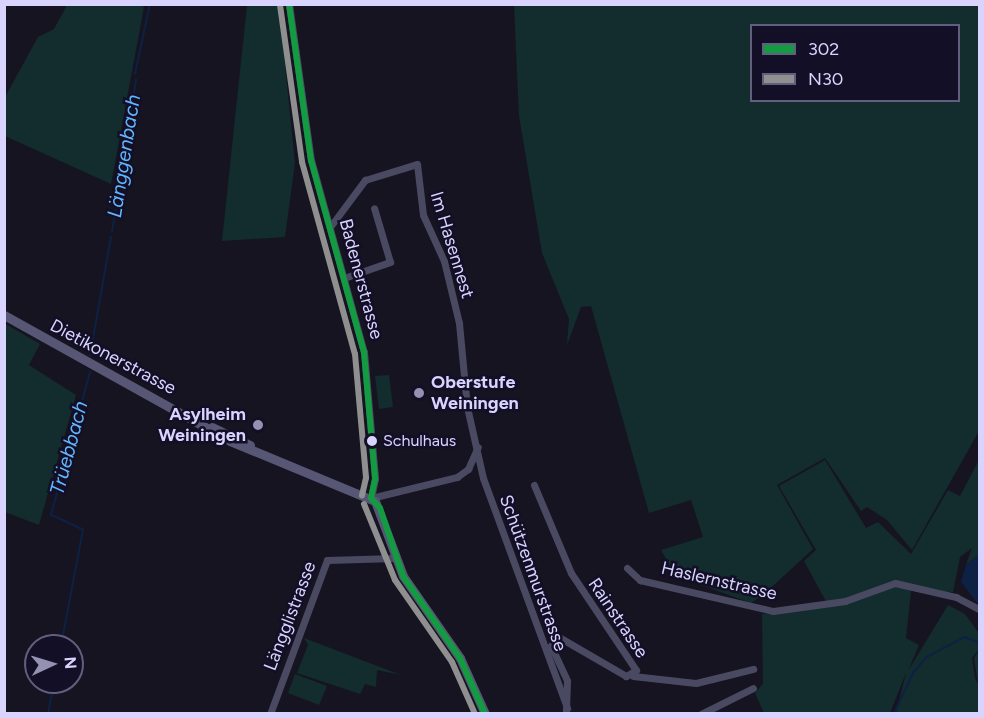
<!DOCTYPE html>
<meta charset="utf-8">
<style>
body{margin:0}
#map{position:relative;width:984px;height:718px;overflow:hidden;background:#161421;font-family:Figtree,sans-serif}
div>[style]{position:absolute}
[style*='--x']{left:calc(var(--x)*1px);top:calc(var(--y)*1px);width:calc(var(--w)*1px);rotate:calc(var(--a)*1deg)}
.green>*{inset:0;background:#132c2d}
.water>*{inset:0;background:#0d2144}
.stream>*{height:1.5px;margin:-0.75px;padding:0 0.75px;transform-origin:0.75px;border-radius:0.75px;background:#0d2144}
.street>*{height:7px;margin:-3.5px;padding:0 3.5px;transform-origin:3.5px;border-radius:3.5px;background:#4a4962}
.secondary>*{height:9px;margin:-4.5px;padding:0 4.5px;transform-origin:4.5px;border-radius:4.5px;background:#575674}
.bus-1>*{height:6px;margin:-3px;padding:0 3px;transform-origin:3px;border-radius:3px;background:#139b42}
.bus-2>*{height:6px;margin:-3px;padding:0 3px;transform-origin:3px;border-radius:3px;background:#8f8f8f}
.dots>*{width:16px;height:16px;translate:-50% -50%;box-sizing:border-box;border:3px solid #130f26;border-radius:50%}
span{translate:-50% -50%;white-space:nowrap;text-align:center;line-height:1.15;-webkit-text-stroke:5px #130f26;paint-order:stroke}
.bus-label{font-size:16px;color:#d9d4ff}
.left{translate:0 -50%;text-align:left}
.street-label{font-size:18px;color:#d9d4ff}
.poi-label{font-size:18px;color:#d9d4ff;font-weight:700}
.right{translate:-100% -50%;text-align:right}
.water-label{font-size:20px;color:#62b6ff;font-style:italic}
.frame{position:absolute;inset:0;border:6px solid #d9d4ff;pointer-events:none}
.legend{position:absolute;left:750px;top:24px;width:210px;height:78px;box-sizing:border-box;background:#130f26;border:2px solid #625e7d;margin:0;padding:8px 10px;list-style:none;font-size:18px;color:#d9d4ff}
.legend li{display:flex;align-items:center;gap:12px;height:30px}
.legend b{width:30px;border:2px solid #625e7d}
.north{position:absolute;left:24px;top:634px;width:60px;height:60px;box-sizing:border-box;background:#130f26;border:2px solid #625e7d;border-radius:50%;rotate:86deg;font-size:16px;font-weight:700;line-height:24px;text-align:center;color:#d9d4ff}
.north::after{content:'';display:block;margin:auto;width:21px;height:27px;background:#9591b1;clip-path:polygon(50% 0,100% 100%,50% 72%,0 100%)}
</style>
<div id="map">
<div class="green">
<i style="clip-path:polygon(136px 4px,144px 7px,111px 184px,5px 136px,5px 97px,38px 37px,54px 29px,67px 5px)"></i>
<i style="clip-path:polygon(247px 5px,279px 5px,295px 163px,285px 237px,222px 241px)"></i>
<i style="clip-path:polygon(evenodd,514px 5px,979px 5px,979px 431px,912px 550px,887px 520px,867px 507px,861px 511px,825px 458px,777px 485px,813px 549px,763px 595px,751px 603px,676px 576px,661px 550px,703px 537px,691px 500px,649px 513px,591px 306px,581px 307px,567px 345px,569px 319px,542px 253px,519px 116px,514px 5px,752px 26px,958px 26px,958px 100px,752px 100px,752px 26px)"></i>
<i style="clip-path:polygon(4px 323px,40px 344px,29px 365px,76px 395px,39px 525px,5px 512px)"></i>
<i style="clip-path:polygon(389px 375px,393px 407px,379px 409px,375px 376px)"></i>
<i style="clip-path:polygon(825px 460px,866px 528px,878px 522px,911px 554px,948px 490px,960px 496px,979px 460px,979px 555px,966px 565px,972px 548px,960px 557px,953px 592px,911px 591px,906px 638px,919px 645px,908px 671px,948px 605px,965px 614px,978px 632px,979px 649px,972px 658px,975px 678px,978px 684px,974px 658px,979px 650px,979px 714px,896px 713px,906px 673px,890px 713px,764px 713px,755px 693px,763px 684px,762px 614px,829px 607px,804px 561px,816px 550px,779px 486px)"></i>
<i style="clip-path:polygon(304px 638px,401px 675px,377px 670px,376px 687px,365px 684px,360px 694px,297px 673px,308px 645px)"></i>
<i style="clip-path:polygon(295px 674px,327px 686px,319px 705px,288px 693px)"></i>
</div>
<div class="water">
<i style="clip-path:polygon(979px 555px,979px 605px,961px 582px,966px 565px)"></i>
</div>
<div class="stream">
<i style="--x:135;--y:74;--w:72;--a:-77.9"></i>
<i style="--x:112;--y:232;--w:154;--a:-81"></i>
<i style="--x:90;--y:356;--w:121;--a:-80"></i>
<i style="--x:61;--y:646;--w:118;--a:-79.3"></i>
<i style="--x:83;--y:530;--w:35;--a:-155"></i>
<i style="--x:51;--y:515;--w:148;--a:-74.7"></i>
<i style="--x:48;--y:714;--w:33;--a:-79"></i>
<i style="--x:894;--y:714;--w:45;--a:-65.1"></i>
<i style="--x:913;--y:673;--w:21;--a:-49"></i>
<i style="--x:927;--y:657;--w:43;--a:-27.8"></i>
<i style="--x:965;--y:637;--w:16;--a:22"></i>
</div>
<div class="street">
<i style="--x:289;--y:4;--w:158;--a:82"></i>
<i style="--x:311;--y:160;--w:199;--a:74.6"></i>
<i style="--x:364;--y:352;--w:127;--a:85"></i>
<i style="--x:375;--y:479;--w:19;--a:102"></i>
<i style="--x:330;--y:227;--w:59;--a:-53.3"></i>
<i style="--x:365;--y:180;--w:54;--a:-17.1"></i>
<i style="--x:417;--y:164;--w:51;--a:83.3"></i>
<i style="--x:423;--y:215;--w:51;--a:65.5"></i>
<i style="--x:444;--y:261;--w:64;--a:76.4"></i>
<i style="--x:459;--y:323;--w:84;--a:84.6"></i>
<i style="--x:467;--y:407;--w:73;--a:77.3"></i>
<i style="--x:483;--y:478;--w:245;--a:69.9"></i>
<i style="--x:344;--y:278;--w:49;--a:-19.2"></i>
<i style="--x:390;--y:262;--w:56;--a:-106.5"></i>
<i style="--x:534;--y:485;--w:95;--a:67.2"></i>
<i style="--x:571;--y:573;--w:117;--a:56.2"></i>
<i style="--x:636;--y:670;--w:12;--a:149"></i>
<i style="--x:626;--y:676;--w:80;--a:-149.9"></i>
<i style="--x:557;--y:636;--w:12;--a:121"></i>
<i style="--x:551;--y:646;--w:38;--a:65"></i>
<i style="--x:567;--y:681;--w:33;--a:92"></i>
<i style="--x:371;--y:498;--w:89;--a:-13.7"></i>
<i style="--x:457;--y:477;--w:14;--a:-36"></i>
<i style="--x:468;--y:469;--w:24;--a:-66"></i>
<i style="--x:627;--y:568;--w:18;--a:43"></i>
<i style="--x:640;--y:580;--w:137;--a:13.1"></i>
<i style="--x:773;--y:611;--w:73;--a:-7.9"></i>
<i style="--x:845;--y:601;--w:53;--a:-19.8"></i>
<i style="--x:895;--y:583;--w:63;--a:12.9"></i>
<i style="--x:956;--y:597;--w:27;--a:28"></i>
<i style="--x:633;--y:676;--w:63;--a:6.3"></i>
<i style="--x:696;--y:683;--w:59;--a:-13.8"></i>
<i style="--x:270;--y:714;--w:164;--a:-69.7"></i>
<i style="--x:327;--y:560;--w:68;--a:-1.7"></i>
<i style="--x:701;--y:714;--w:58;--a:-26.6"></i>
</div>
<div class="secondary">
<i style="--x:4;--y:315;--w:259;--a:29.1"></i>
<i style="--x:230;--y:441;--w:157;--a:22.5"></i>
<i style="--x:375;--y:501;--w:80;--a:69.5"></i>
<i style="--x:403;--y:576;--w:100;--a:55.2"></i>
<i style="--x:460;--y:658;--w:61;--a:65.9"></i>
<i style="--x:212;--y:427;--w:42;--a:25.3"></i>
</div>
<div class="bus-1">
<i style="--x:289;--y:4;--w:158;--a:82"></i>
<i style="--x:311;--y:160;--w:199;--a:74.6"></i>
<i style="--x:364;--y:352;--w:127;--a:85"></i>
<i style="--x:375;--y:479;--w:19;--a:102"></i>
<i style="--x:371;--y:498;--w:13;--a:48"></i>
<i style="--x:380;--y:508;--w:72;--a:71.3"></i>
<i style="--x:403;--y:576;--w:100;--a:55.2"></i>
<i style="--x:460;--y:658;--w:61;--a:65.9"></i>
</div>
<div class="bus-2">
<i style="--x:280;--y:5;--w:159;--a:82"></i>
<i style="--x:302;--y:162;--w:199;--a:74.6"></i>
<i style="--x:355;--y:354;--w:124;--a:84.9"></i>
<i style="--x:366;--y:478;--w:18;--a:103"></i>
<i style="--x:364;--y:504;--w:82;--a:67.8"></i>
<i style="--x:395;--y:580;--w:100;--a:55.2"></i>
<i style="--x:452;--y:662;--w:57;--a:66.1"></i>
</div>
<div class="dots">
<i style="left:419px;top:393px;background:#9591b1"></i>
<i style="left:258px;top:425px;background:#9591b1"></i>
<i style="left:372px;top:441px;background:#d9d4ff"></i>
</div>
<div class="bus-label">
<span class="left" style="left:383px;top:441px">Schulhaus</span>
</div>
<div class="street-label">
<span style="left:452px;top:245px;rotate:73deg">Im Hasennest</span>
<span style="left:361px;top:279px;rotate:75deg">Badenerstrasse</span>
<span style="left:113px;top:357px;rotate:28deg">Dietikonerstrasse</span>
<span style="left:533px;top:573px;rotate:70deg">Schützenmurstrasse</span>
<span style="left:719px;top:581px;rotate:13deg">Haslernstrasse</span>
<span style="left:290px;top:616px;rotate:-69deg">Längglistrasse</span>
<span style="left:618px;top:618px;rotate:56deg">Rainstrasse</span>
</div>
<div class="poi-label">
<span class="left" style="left:431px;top:393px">Oberstufe<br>Weiningen</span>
<span class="right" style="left:246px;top:425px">Asylheim<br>Weiningen</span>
</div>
<div class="water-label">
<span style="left:124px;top:156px;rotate:-81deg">Länggenbach</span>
<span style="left:69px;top:448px;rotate:-75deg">Trüebbach</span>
</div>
<div class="frame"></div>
<ul class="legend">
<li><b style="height:8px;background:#139b42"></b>302</li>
<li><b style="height:8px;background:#8f8f8f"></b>N30</li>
</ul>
<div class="north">N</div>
</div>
